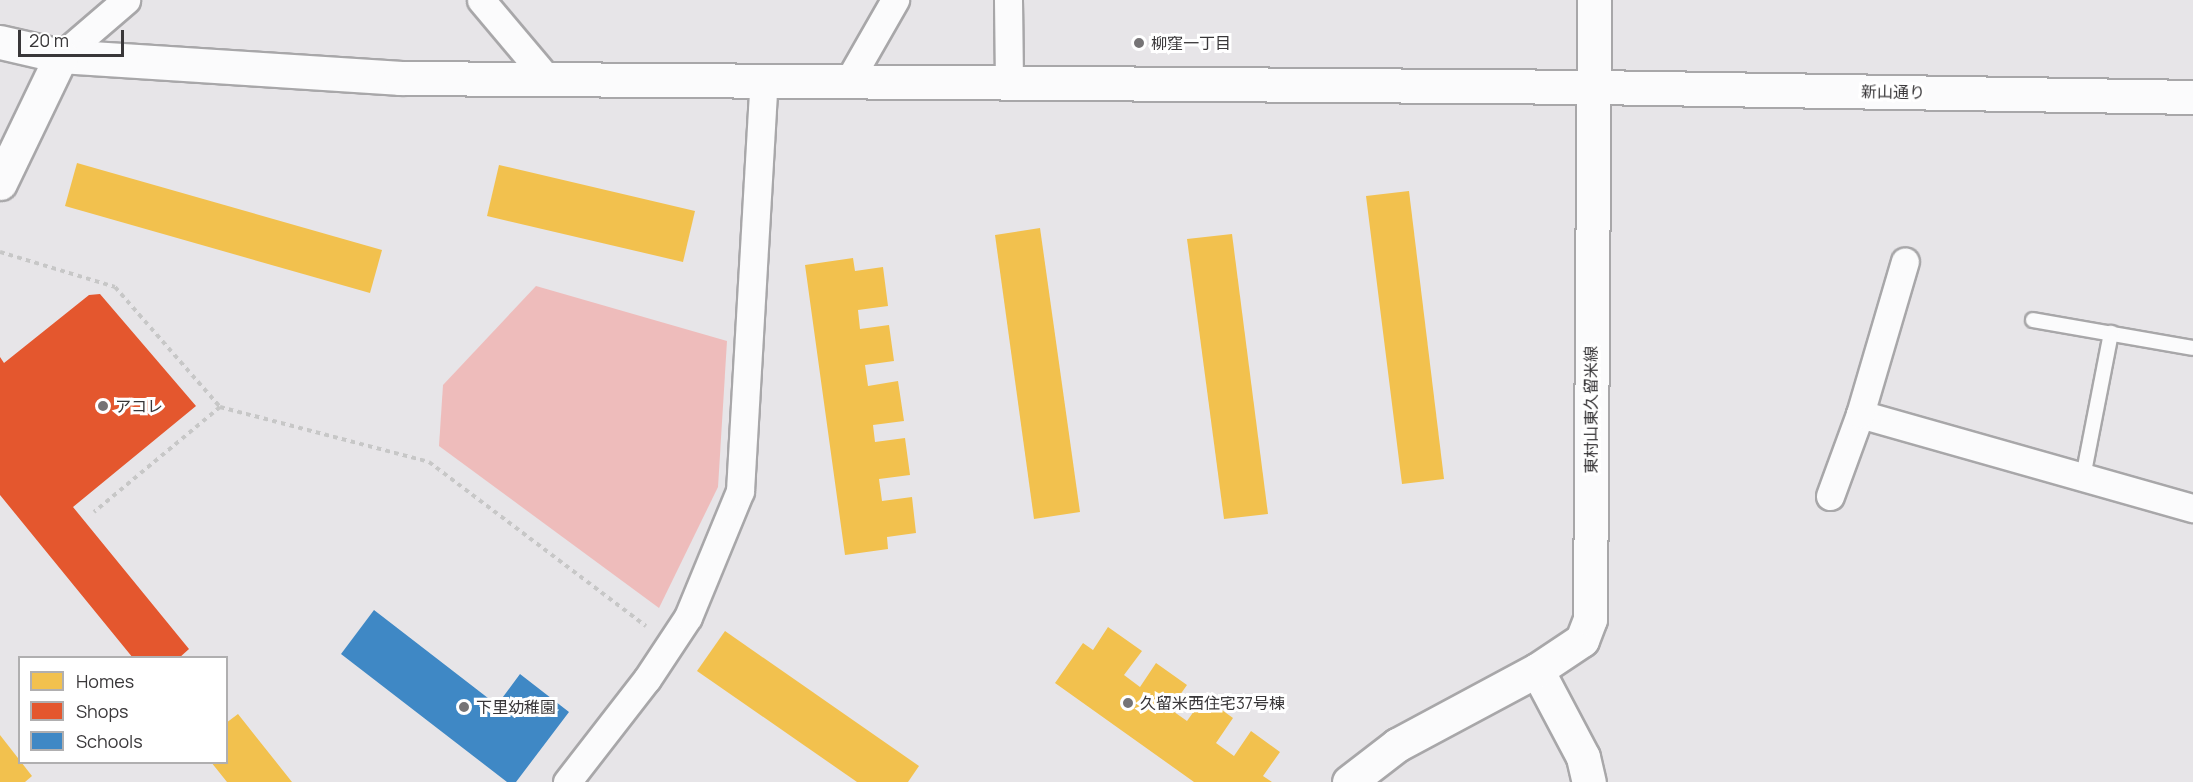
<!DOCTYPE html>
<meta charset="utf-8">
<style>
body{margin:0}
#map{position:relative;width:2193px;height:782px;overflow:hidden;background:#e7e5e8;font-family:Manrope,"Noto Sans JP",sans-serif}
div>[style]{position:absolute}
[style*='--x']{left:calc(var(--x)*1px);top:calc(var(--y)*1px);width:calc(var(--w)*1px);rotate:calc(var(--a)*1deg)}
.green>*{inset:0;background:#eebcbb}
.homes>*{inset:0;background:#f2c14e}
.shops>*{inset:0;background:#e4572e}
.schools>*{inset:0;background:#3f88c5}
.path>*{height:4px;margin-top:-2px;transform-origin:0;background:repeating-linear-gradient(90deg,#c7c7c7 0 4.5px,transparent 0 9px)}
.roads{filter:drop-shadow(2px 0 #a8a7a9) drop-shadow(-2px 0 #a8a7a9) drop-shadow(0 2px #a8a7a9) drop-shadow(0 -2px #a8a7a9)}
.lane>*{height:14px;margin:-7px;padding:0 7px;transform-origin:7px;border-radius:7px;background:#fbfbfc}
.street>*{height:27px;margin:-13.5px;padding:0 13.5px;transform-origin:13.5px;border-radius:13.5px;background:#fbfbfc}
.secondary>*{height:33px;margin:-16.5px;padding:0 16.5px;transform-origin:16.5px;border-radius:16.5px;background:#fbfbfc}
.dots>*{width:16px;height:16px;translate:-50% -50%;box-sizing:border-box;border:3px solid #fff;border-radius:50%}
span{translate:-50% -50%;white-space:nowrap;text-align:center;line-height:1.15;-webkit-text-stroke:6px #fff;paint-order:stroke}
.poi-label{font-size:16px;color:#393739}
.left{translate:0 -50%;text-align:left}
.street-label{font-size:16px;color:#393739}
.legend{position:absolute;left:18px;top:656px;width:210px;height:108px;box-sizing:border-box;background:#fff;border:2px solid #b0afb0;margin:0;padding:8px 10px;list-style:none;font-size:18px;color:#393739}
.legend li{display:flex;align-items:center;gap:12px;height:30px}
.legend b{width:30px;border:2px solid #b0afb0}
.scale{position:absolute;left:18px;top:30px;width:106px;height:27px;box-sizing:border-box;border:3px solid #393739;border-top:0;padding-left:8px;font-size:18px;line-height:21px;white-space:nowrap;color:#393739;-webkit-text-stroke:4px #fff;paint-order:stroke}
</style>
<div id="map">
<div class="green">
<i style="clip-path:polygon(536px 286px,727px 341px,718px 487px,659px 608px,439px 446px,443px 385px)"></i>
</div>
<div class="homes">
<i style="clip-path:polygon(77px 163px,382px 250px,370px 293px,65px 206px)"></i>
<i style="clip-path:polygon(499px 165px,695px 211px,683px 262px,487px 216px)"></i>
<i style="clip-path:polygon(1409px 191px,1444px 479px,1402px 484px,1366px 196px)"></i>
<i style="clip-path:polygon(1040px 228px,1080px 512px,1034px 519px,995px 235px)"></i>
<i style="clip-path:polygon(1232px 234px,1268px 514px,1224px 519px,1187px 239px)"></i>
<i style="clip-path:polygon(853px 258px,855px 271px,883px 267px,888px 306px,858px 310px,860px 329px,889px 325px,894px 361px,865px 365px,868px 386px,898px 381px,904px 421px,873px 425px,875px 442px,905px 438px,910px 475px,879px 479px,882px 501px,912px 497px,916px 533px,887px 537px,888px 549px,845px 555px,805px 265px)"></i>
<i style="clip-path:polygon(1108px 627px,1142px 651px,1124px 675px,1140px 687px,1156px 663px,1187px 685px,1170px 709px,1187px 721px,1204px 697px,1233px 718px,1216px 743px,1234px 756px,1251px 731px,1280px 752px,1263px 776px,1272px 782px,1194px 782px,1055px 683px,1083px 643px,1093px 650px)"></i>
<i style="clip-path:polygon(725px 631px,919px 766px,908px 782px,857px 782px,697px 671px)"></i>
<i style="clip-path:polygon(238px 714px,292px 782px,227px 782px,211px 762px,226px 762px,226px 723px)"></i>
<i style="clip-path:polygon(0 735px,32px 776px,25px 782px,0 782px)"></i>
</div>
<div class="shops">
<i style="clip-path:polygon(100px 294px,196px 406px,73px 507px,189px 649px,179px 658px,133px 658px,0 495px,0 357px,4px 363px,89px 295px)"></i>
</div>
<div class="schools">
<i style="clip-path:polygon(374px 610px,497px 705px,520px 674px,569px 712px,516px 782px,507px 782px,341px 654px)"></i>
</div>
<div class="path">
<i style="--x:0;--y:252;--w:120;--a:16.9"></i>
<i style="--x:115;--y:287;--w:159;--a:48.8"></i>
<i style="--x:220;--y:407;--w:164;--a:140.2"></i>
<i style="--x:220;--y:407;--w:216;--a:14.7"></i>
<i style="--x:429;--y:462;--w:272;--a:37.1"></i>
</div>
<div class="roads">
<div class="lane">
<i style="--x:2033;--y:320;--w:162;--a:9.9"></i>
<i style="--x:2083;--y:477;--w:147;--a:-79"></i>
</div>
<div class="street">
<i style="--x:481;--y:0;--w:99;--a:49.9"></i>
<i style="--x:1008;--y:0;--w:81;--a:89.3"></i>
<i style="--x:61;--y:56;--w:86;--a:-40.7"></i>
<i style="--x:848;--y:82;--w:95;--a:-60.2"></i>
<i style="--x:1860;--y:414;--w:346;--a:15.8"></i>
<i style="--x:1830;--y:496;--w:87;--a:-69.9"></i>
<i style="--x:1860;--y:414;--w:159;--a:-73.6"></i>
<i style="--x:567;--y:782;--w:130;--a:-52.2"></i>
<i style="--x:647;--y:679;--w:74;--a:-56.5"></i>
<i style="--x:688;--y:617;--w:136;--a:-67.6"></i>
<i style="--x:740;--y:491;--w:412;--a:-86.7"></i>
</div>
<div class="secondary">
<i style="--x:0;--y:42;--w:63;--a:12.9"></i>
<i style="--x:61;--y:56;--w:340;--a:3.7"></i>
<i style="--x:400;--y:78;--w:1193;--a:0.43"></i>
<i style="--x:1593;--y:87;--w:600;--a:0.95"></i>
<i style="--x:0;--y:183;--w:141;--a:-64.3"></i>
<i style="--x:1537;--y:670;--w:98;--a:62.1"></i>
<i style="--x:1583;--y:757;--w:26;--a:77"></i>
<i style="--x:1349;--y:782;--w:61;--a:-37.6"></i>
<i style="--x:1397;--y:745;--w:159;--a:-28.2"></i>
<i style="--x:1537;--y:670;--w:54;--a:-33.7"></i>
<i style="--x:1582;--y:640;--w:22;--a:-69"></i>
<i style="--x:1590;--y:619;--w:619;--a:-89.63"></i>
</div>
</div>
<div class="dots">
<i style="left:1139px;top:43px;background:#767476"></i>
<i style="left:103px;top:406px;background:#767476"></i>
<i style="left:1128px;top:703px;background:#767476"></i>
<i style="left:464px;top:707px;background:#767476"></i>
</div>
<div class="poi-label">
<span class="left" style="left:1151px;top:43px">柳窪一丁目</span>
<span class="left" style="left:115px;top:406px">アコレ</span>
<span class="left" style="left:1140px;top:703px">久留米西住宅37号棟</span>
<span class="left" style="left:476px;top:707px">下里幼稚園</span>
</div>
<div class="street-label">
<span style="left:1893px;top:92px;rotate:1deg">新山通り</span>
<span style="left:1591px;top:410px;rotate:-90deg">東村山東久留米線</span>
</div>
<ul class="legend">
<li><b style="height:16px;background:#f2c14e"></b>Homes</li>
<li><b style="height:16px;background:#e4572e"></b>Shops</li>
<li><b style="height:16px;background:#3f88c5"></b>Schools</li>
</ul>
<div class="scale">20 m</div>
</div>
